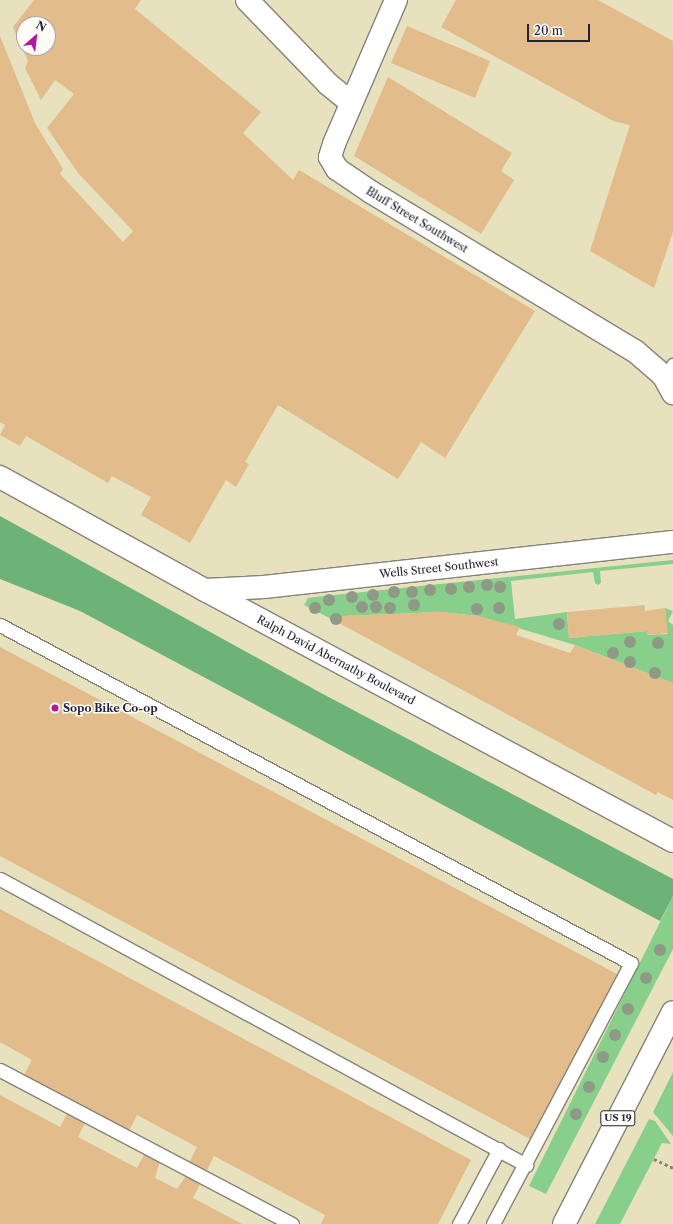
<!DOCTYPE html>
<style>
body{margin:0}
#map{position:relative;width:673px;height:1224px;overflow:hidden;background:#e8e1be;font-family:"Libre Caslon Text",serif}
div>[style]{position:absolute}
[style*='--x']{left:calc(var(--x)*1px);top:calc(var(--y)*1px);width:calc(var(--w)*1px);rotate:calc(var(--a)*1deg)}
.green>*{inset:0;background:#87cf8b}
.forest>*{inset:0;background:#6db277}
.building>*{inset:0;background:#e2bc8b}
.path>*{height:2.5px;margin-top:-1.25px;transform-origin:0;background:repeating-linear-gradient(90deg,#85827c 0 3px,transparent 0 6px)}
.roads{filter:drop-shadow(1px 0 #85827c) drop-shadow(-1px 0 #85827c) drop-shadow(0 1px #85827c) drop-shadow(0 -1px #85827c)}
.lane>*{height:13px;margin:-6.5px;padding:0 6.5px;transform-origin:6.5px;border-radius:6.5px;background:#fff}
.street>*{height:22px;margin:-11px;padding:0 11px;transform-origin:11px;border-radius:11px;background:#fff}
.secondary>*{height:22px;margin:-11px;padding:0 11px;transform-origin:11px;border-radius:11px;background:#fff}
.primary>*{height:22px;margin:-11px;padding:0 11px;transform-origin:11px;border-radius:11px;background:#fff}
.trees>*{width:12px;height:12px;margin:-6px;border-radius:50%;background:#8e9a85}
.dots>*{width:11px;height:11px;translate:-50% -50%;box-sizing:border-box;border:2px solid #fdfcf7;border-radius:50%}
span{translate:-50% -50%;white-space:nowrap;text-align:center;line-height:1.15;-webkit-text-stroke:3px #fdfcf7;paint-order:stroke}
.shield-label span{padding:1px 3px;background:#fdfcf7;border:1px solid;border-radius:3px;-webkit-text-stroke-width:0}
.shield-label{font-size:10px;color:#22223b;font-weight:700}
.street-label{font-size:11px;color:#22223b}
.poi-label{font-size:11px;color:#22223b;font-weight:700}
.left{translate:0 -50%;text-align:left}
.north{position:absolute;left:16px;top:16px;width:40px;height:40px;box-sizing:border-box;background:#fdfcf7;border:1px solid #a5a5ac;border-radius:50%;rotate:28deg;font-size:11px;font-weight:700;line-height:16px;text-align:center;color:#22223b}
.north::after{content:'';display:block;margin:auto;width:14px;height:18px;background:#b5179e;clip-path:polygon(50% 0,100% 100%,50% 72%,0 100%)}
.scale{position:absolute;left:527px;top:24px;width:63px;height:18px;box-sizing:border-box;border:2px solid #22223b;border-top:0;padding-left:5px;font-size:12px;line-height:14px;white-space:nowrap;color:#22223b;-webkit-text-stroke:3px #fdfcf7;paint-order:stroke}
</style>
<div id="map">
<div class="green">
<i style="clip-path:polygon(673px 560px,673px 564px,600px 571px,601px 583px,598px 585px,595px 583px,593px 572px,511px 581px,515px 619px,567px 612px,569px 638px,647px 631px,648px 635px,667px 634px,665px 608px,673px 611px,668px 621px,673px 625px,673px 683px,575px 645px,478px 616px,441px 612px,344px 616px,339px 623px,304px 605px,308px 598px,315px 597px)"></i>
<i style="clip-path:polygon(673px 896px,673px 949px,546px 1194px,529px 1186px)"></i>
<i style="clip-path:polygon(673px 1072px,673px 1136px,653px 1112px)"></i>
<i style="clip-path:polygon(649px 1119px,655px 1121px,671px 1144px,662px 1143px,620px 1224px,595px 1224px)"></i>
</div>
<div class="forest">
<i style="clip-path:polygon(0 516px,321px 693px,673px 879px,673px 896px,660px 921px,80px 611px,0 579px)"></i>
</div>
<div class="building">
<i style="clip-path:polygon(evenodd,34px 0,141px 0,135px 9px,261px 112px,243px 133px,293px 180px,299px 170px,535px 311px,445px 458px,421px 442px,398px 479px,278px 405px,245px 462px,249px 464px,236px 487px,226px 480px,190px 543px,141px 515px,151px 497px,112px 476px,108px 483px,26px 436px,20px 446px,0 435px,5px 425px,0 422px,0 36px,35px 123px,63px 169px,60px 174px,123px 242px,133px 231px,78px 173px,47px 128px,74px 94px,55px 80px,41px 100px,25px 68px,28px 61px,13px 27px,34px 0,24px 24px,48px 24px,48px 48px,24px 48px,24px 24px)"></i>
<i style="clip-path:polygon(456px 0,598px 0,673px 41px,673px 232px,654px 288px,590px 251px,630px 125px,613px 121px,441px 27px)"></i>
<i style="clip-path:polygon(407px 26px,490px 61px,475px 98px,391px 63px)"></i>
<i style="clip-path:polygon(388px 77px,512px 153px,501px 171px,514px 180px,481px 234px,354px 156px)"></i>
<i style="clip-path:polygon(645px 605px,645px 611px,665px 608px,668px 633px,647px 635px,647px 631px,569px 638px,567px 612px)"></i>
<i style="clip-path:polygon(441px 612px,478px 616px,520px 627px,516px 635px,570px 653px,575px 645px,673px 683px,673px 800px,658px 792px,656px 795px,339px 623px,343px 616px)"></i>
<i style="clip-path:polygon(0 647px,619px 975px,532px 1140px,0 856px)"></i>
<i style="clip-path:polygon(0 909px,471px 1160px,438px 1224px,321px 1224px,325px 1215px,214px 1156px,206px 1172px,189px 1163px,197px 1147px,137px 1115px,129px 1131px,24px 1075px,32px 1060px,0 1042px)"></i>
<i style="clip-path:polygon(0 1095px,60px 1127px,69px 1110px,87px 1119px,78px 1137px,137px 1168px,146px 1151px,161px 1158px,155px 1178px,177px 1189px,188px 1173px,202px 1180px,193px 1198px,242px 1224px,0 1224px)"></i>
</div>
<div class="path">
<i style="--x:654;--y:1159;--w:21;--a:25"></i>
</div>
<div class="roads">
<div class="lane">
<i style="--x:668;--y:385;--w:21;--a:-76"></i>
<i style="--x:0;--y:625;--w:716;--a:28.18"></i>
<i style="--x:631;--y:963;--w:295;--a:117.9"></i>
<i style="--x:0;--y:879;--w:599;--a:28.53"></i>
<i style="--x:0;--y:1070;--w:330;--a:27.8"></i>
<i style="--x:459;--y:1224;--w:85;--a:-61.9"></i>
</div>
<div class="street">
<i style="--x:247;--y:0;--w:117;--a:46"></i>
<i style="--x:328;--y:84;--w:28;--a:39"></i>
<i style="--x:396;--y:0;--w:157;--a:113.3"></i>
<i style="--x:334;--y:144;--w:14;--a:107"></i>
<i style="--x:330;--y:157;--w:14;--a:60"></i>
<i style="--x:337;--y:169;--w:41;--a:34.1"></i>
<i style="--x:371;--y:192;--w:308;--a:31.1"></i>
<i style="--x:635;--y:351;--w:37;--a:41"></i>
<i style="--x:663;--y:375;--w:21;--a:61"></i>
</div>
<div class="secondary">
<i style="--x:0;--y:477;--w:234;--a:28.9"></i>
<i style="--x:205;--y:590;--w:531;--a:28.21"></i>
<i style="--x:205;--y:590;--w:59;--a:-2.9"></i>
<i style="--x:264;--y:587;--w:411;--a:-6.3"></i>
</div>
<div class="primary">
<i style="--x:564;--y:1224;--w:238;--a:-62.8"></i>
</div>
</div>
<div class="trees">
<i style="left:487px;top:585px"></i>
<i style="left:469px;top:587px"></i>
<i style="left:500px;top:587px"></i>
<i style="left:451px;top:589px"></i>
<i style="left:430px;top:590px"></i>
<i style="left:394px;top:592px"></i>
<i style="left:412px;top:592px"></i>
<i style="left:373px;top:595px"></i>
<i style="left:352px;top:597px"></i>
<i style="left:329px;top:600px"></i>
<i style="left:414px;top:605px"></i>
<i style="left:362px;top:607px"></i>
<i style="left:376px;top:607px"></i>
<i style="left:315px;top:608px"></i>
<i style="left:390px;top:608px"></i>
<i style="left:499px;top:608px"></i>
<i style="left:477px;top:609px"></i>
<i style="left:336px;top:619px"></i>
<i style="left:559px;top:624px"></i>
<i style="left:630px;top:642px"></i>
<i style="left:658px;top:643px"></i>
<i style="left:613px;top:653px"></i>
<i style="left:630px;top:662px"></i>
<i style="left:655px;top:673px"></i>
<i style="left:660px;top:950px"></i>
<i style="left:646px;top:978px"></i>
<i style="left:628px;top:1009px"></i>
<i style="left:615px;top:1035px"></i>
<i style="left:603px;top:1057px"></i>
<i style="left:589px;top:1087px"></i>
<i style="left:576px;top:1114px"></i>
</div>
<div class="dots">
<i style="left:55px;top:708px;background:#b5179e"></i>
</div>
<div class="shield-label">
<span style="left:618px;top:1118px">US 19</span>
</div>
<div class="street-label">
<span style="left:417px;top:220px;rotate:31deg">Bluff Street Southwest</span>
<span style="left:439px;top:568px;rotate:-6deg">Wells Street Southwest</span>
<span style="left:336px;top:660px;rotate:28deg">Ralph David Abernathy Boulevard</span>
</div>
<div class="poi-label">
<span class="left" style="left:63px;top:708px">Sopo Bike Co-op</span>
</div>
<div class="north">N</div>
<div class="scale">20 m</div>
</div>
